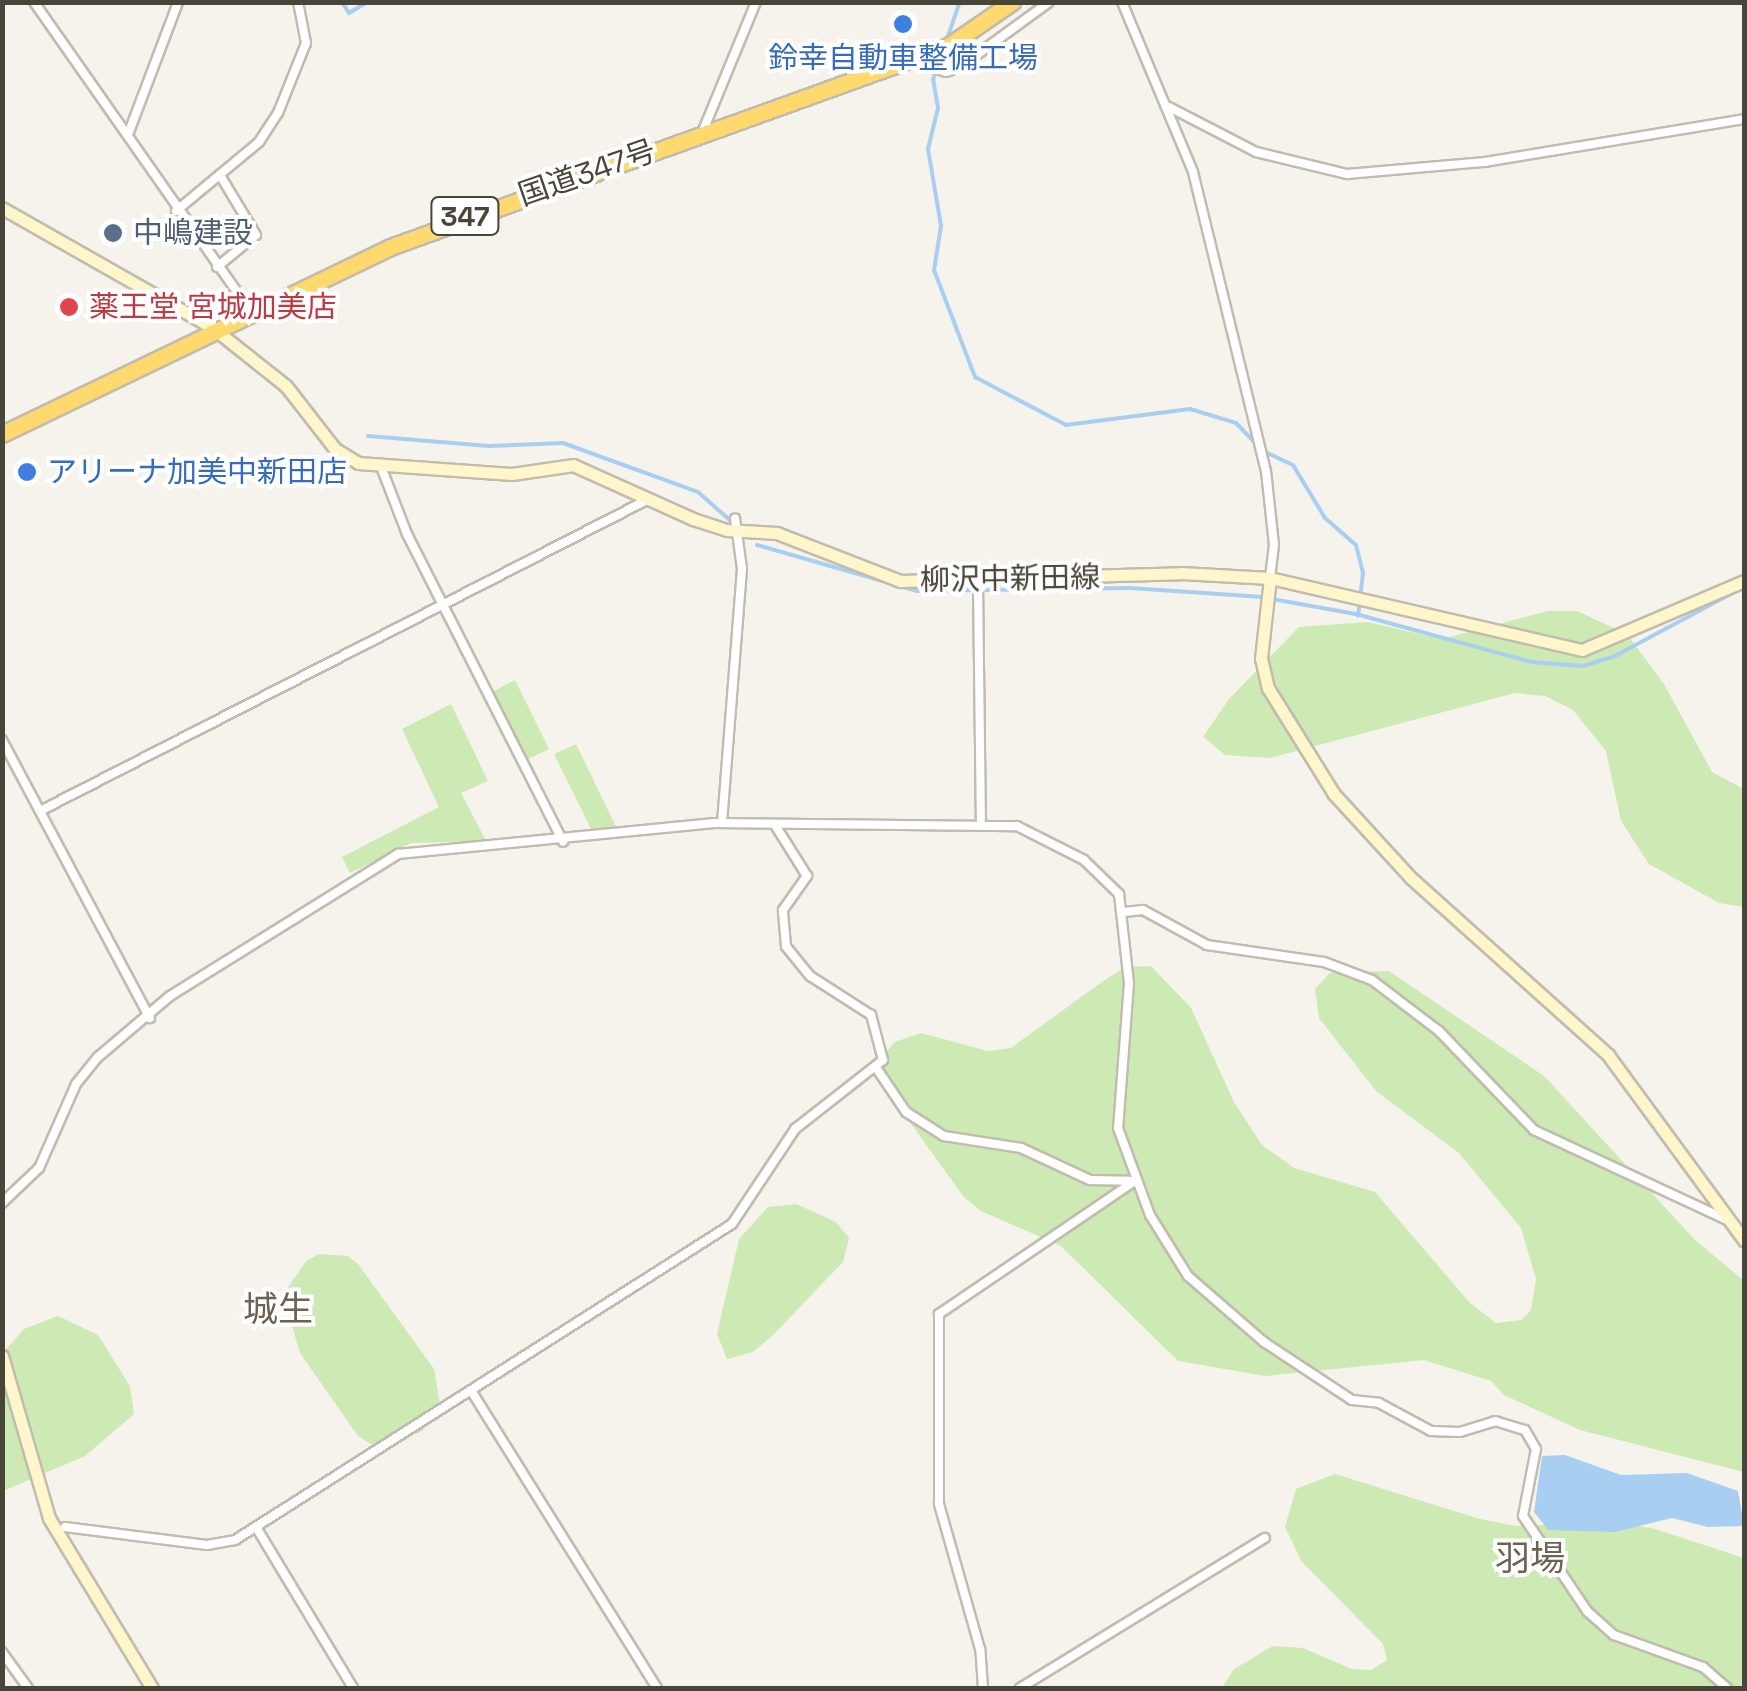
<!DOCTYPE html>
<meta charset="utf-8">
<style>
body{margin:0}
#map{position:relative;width:1747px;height:1691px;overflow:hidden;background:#f5f3eb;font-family:"Space Grotesk","Noto Sans JP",sans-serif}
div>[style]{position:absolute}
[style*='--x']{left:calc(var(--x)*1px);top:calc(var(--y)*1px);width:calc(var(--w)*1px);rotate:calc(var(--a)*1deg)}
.green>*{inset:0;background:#cde9b4}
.water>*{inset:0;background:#a8cef1}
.stream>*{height:4px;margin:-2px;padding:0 2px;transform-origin:2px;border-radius:2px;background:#a8cef1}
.roads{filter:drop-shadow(2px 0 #c1bcad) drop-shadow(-2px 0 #c1bcad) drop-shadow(0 2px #c1bcad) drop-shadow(0 -2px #c1bcad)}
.street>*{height:8px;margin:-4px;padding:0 4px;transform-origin:4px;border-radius:4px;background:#fff}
.secondary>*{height:11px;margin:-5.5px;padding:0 5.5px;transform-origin:5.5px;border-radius:5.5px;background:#fff6cc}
.highway>*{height:15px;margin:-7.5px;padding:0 7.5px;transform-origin:7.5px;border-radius:7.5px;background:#fed96e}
.dots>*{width:28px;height:28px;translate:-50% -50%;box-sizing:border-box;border:5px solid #fff;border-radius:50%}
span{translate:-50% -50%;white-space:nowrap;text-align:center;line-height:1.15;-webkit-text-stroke:8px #fff;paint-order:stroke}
.shield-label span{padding:2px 8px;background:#fff;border:2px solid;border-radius:8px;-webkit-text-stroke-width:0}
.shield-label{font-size:28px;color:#4a4539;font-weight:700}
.shop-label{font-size:30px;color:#366cbe}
.left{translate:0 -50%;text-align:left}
.street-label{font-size:30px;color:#4a4539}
.service-label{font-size:30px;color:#4e5e75}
.health-label{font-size:30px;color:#be3a42}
.quarter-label{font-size:35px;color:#6d6350}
.frame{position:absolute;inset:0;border:5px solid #4a4539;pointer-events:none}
</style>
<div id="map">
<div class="green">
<i style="clip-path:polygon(1548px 611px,1577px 611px,1627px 634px,1664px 684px,1712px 772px,1744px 789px,1744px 907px,1719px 903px,1649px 864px,1621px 821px,1606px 751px,1573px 710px,1545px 696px,1515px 693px,1270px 758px,1225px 755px,1203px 737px,1229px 699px,1299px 627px,1367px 622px,1442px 639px)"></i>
<i style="clip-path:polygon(515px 680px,549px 749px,524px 761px,490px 693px)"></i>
<i style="clip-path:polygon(451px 704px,488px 781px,461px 793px,486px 841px,411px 843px,350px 873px,342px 857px,439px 807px,402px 729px)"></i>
<i style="clip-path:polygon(576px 744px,619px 833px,594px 835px,554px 754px)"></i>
<i style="clip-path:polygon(1151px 966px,1191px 1008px,1234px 1102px,1262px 1145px,1294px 1168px,1375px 1192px,1469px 1302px,1496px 1323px,1521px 1320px,1531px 1310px,1536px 1279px,1521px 1228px,1459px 1153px,1376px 1091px,1319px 1018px,1315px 989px,1330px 973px,1389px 971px,1544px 1076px,1695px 1240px,1744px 1281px,1744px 1472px,1580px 1430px,1504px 1395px,1491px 1381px,1424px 1360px,1266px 1376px,1178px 1361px,1061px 1246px,981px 1211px,963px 1196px,879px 1079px,884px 1055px,895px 1042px,921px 1033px,988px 1051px,1011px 1048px,1106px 979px,1126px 967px)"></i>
<i style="clip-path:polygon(796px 1204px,836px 1222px,849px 1238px,843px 1262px,772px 1336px,753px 1352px,727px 1359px,717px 1334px,739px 1239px,768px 1207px)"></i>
<i style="clip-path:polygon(319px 1254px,348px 1256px,358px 1264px,434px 1369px,441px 1410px,421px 1432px,374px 1446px,358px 1436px,300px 1353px,283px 1295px,306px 1261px)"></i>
<i style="clip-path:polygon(58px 1316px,98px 1335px,130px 1386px,134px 1414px,85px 1456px,3px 1491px,2px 1354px,24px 1329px)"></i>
<i style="clip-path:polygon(1335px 1474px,1480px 1519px,1516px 1526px,1606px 1522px,1652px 1528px,1744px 1558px,1744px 1688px,1222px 1688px,1234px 1669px,1273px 1646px,1303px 1648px,1352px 1669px,1371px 1670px,1387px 1660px,1383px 1644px,1302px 1562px,1285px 1527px,1296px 1489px)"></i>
</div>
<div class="water">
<i style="clip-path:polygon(1565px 1455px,1621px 1475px,1687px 1473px,1738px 1491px,1744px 1526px,1708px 1527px,1672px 1518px,1615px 1532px,1548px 1530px,1534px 1512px,1542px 1456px)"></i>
</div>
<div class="stream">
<i style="--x:342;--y:2;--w:13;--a:58"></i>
<i style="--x:349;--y:13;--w:21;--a:-31"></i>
<i style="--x:947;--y:39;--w:39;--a:-71"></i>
<i style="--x:943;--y:52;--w:29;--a:110"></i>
<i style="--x:933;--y:79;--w:29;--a:80"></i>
<i style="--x:938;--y:108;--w:42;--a:103.7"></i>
<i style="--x:928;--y:149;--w:78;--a:80.4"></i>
<i style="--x:941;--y:226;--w:45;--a:99"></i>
<i style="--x:934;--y:270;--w:115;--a:69"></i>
<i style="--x:975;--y:377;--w:103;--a:27.8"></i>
<i style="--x:1066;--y:425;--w:125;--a:-7.4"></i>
<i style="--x:1190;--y:409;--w:48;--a:16.9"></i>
<i style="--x:1236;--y:423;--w:29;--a:46"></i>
<i style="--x:368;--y:436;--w:121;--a:4.7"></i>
<i style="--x:489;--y:446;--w:74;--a:-2.3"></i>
<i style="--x:563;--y:443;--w:144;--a:19.9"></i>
<i style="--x:698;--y:492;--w:45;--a:41.4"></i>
<i style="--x:1263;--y:451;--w:33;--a:25"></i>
<i style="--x:1293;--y:465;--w:62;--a:58.9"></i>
<i style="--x:1325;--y:518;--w:41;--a:41.1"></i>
<i style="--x:1356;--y:545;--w:29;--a:76"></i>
<i style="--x:1363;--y:573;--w:43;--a:96.6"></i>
<i style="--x:757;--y:545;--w:166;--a:16"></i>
<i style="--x:917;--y:591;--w:213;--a:-0.8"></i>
<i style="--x:1130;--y:588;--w:133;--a:3.9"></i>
<i style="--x:1272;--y:599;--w:85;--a:10.1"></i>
<i style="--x:1356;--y:614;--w:182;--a:15.3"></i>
<i style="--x:1532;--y:662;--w:51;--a:4.5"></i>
<i style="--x:1583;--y:666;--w:31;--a:-17"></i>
<i style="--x:1613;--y:657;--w:144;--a:-28.2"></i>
</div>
<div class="roads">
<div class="street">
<i style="--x:34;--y:2;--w:377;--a:55"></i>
<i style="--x:1122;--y:2;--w:184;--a:67.3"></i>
<i style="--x:1193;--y:172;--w:308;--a:76.3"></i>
<i style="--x:1266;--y:471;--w:74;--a:83.8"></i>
<i style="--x:1274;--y:545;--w:33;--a:97"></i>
<i style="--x:912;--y:59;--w:36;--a:21"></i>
<i style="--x:946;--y:72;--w:15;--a:-20"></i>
<i style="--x:960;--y:67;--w:110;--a:-36.1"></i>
<i style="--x:1169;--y:107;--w:98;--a:27.3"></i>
<i style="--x:1256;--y:152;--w:94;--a:13.6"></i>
<i style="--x:1347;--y:174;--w:139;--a:-5"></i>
<i style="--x:1485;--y:162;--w:263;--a:-9.4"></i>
<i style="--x:129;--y:132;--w:139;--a:-69.3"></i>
<i style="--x:702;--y:133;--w:142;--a:-67.6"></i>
<i style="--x:176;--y:211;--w:108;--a:-39.7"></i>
<i style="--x:259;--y:142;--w:35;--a:-57"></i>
<i style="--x:278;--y:113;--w:75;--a:-68.2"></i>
<i style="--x:306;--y:43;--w:42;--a:-101"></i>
<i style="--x:217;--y:267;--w:50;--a:-39.4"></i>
<i style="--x:256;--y:235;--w:70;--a:-121"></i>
<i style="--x:380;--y:464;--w:75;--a:68.9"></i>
<i style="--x:407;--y:534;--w:345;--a:63.1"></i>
<i style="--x:978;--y:583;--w:237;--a:89.3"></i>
<i style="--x:2;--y:740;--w:315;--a:62"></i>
<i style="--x:40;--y:811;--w:684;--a:-27.13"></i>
<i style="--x:722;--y:823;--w:255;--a:-85.5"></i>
<i style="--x:742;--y:569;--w:51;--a:-97.8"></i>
<i style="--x:1124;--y:912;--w:19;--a:-6"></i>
<i style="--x:1143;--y:910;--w:73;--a:28.7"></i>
<i style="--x:1207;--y:945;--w:118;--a:8.3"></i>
<i style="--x:1324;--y:962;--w:51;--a:20.6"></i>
<i style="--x:1372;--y:980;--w:84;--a:37.3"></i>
<i style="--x:1439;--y:1031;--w:137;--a:46.2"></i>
<i style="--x:1534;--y:1130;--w:213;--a:25"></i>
<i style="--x:877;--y:1069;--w:52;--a:56"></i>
<i style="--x:906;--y:1112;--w:45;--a:32.3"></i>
<i style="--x:944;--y:1136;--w:78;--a:8.9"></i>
<i style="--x:1021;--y:1148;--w:76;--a:24.9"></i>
<i style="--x:1090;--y:1180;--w:39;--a:1"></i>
<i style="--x:2;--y:1203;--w:51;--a:-43.4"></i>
<i style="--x:39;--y:1168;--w:92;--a:-66.2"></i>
<i style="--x:76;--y:1084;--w:35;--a:-51"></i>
<i style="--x:98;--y:1057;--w:94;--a:-40.3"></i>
<i style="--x:170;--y:996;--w:269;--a:-31.9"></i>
<i style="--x:398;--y:854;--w:318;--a:-5.6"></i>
<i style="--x:714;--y:823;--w:303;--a:0.6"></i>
<i style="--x:1017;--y:826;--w:75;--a:26.9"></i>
<i style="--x:1084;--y:860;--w:49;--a:44.2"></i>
<i style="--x:1119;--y:894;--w:90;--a:83.6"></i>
<i style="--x:1129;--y:983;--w:145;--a:94.3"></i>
<i style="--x:1118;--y:1128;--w:93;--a:69.8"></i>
<i style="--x:1150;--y:1215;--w:72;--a:58.1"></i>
<i style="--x:1188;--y:1276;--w:101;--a:41"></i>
<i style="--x:1264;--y:1342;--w:105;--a:33.4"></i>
<i style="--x:1352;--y:1400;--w:27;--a:6"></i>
<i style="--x:1379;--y:1403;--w:59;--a:28.3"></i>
<i style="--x:1431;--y:1431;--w:29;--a:2"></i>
<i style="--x:1460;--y:1432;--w:37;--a:-17"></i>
<i style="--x:1495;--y:1421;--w:31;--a:17"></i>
<i style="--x:1525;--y:1430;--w:22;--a:60"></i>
<i style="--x:1536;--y:1449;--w:68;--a:101"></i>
<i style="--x:1523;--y:1516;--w:115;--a:56"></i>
<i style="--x:1587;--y:1611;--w:36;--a:42"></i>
<i style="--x:1614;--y:1635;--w:95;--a:19.8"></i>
<i style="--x:1703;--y:1667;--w:32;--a:41"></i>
<i style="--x:472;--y:1392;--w:349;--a:58"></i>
<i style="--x:65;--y:1527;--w:143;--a:7.2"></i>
<i style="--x:207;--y:1545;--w:28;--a:-10"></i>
<i style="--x:235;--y:1540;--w:589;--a:-32.45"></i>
<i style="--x:732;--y:1224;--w:114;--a:-56.4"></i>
<i style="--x:795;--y:1129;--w:112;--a:-38.1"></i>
<i style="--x:883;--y:1060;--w:47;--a:-104.9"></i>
<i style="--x:871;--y:1015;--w:72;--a:-147.4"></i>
<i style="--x:810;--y:976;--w:38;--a:-129"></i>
<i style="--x:786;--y:946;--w:36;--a:-95"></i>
<i style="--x:783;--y:910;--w:42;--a:-54.8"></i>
<i style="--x:807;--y:876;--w:60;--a:-122.1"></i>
<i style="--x:256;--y:1527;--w:188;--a:58.9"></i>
<i style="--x:2;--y:1652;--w:44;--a:54.2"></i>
<i style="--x:983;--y:1688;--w:39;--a:-94"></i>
<i style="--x:980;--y:1649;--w:151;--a:-105.8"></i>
<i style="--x:939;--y:1504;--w:190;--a:-90"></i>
<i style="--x:939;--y:1314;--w:238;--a:-34.2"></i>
<i style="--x:1020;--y:1688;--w:287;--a:-31.5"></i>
</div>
<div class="secondary">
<i style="--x:2;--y:208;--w:243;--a:29.6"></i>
<i style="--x:213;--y:328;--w:93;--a:38.5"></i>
<i style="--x:286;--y:386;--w:80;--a:52.1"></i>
<i style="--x:335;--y:449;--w:27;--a:31"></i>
<i style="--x:358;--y:463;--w:154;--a:4.1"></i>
<i style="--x:512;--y:474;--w:62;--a:-8.4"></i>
<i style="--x:573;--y:465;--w:132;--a:24.2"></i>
<i style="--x:693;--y:519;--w:36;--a:18"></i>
<i style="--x:727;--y:530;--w:50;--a:3.4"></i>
<i style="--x:777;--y:533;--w:132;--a:21.3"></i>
<i style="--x:900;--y:581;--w:281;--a:-1.6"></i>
<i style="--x:1181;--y:573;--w:89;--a:3.2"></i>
<i style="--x:1270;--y:578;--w:320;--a:13"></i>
<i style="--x:1582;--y:650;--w:176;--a:-23.1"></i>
<i style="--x:1270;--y:578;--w:81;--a:96.4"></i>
<i style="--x:1261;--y:658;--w:31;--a:77"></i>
<i style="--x:1268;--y:688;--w:125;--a:58.1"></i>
<i style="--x:1334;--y:794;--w:114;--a:47.5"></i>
<i style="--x:1411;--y:878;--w:265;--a:41.9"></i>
<i style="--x:1608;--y:1055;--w:230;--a:53.7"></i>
<i style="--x:2;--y:1356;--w:169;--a:73.8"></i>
<i style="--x:49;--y:1518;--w:199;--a:58.8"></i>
</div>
<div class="highway">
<i style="--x:2;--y:434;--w:431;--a:-25.7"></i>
<i style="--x:390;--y:247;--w:593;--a:-19.81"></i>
<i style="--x:948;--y:46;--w:78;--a:-34.5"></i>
</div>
</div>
<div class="dots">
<i style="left:903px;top:24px;background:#3f7fe0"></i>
<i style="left:113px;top:233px;background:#5c6f8a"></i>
<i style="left:69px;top:307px;background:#e0444e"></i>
<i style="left:27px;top:472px;background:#3f7fe0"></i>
</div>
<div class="shield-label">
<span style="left:465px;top:216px">347</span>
</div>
<div class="shop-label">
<span style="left:903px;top:58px">鈴幸自動車整備工場</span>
<span class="left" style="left:47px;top:472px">アリーナ加美中新田店</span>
</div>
<div class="street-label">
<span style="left:587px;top:173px;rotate:-19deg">国道347号</span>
<span style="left:1010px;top:579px;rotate:-1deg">柳沢中新田線</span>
</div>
<div class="service-label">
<span class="left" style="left:133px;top:233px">中嶋建設</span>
</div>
<div class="health-label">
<span class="left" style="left:89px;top:307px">薬王堂 宮城加美店</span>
</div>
<div class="quarter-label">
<span style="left:278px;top:1309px">城生</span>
<span style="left:1530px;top:1558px">羽場</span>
</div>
<div class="frame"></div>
</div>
